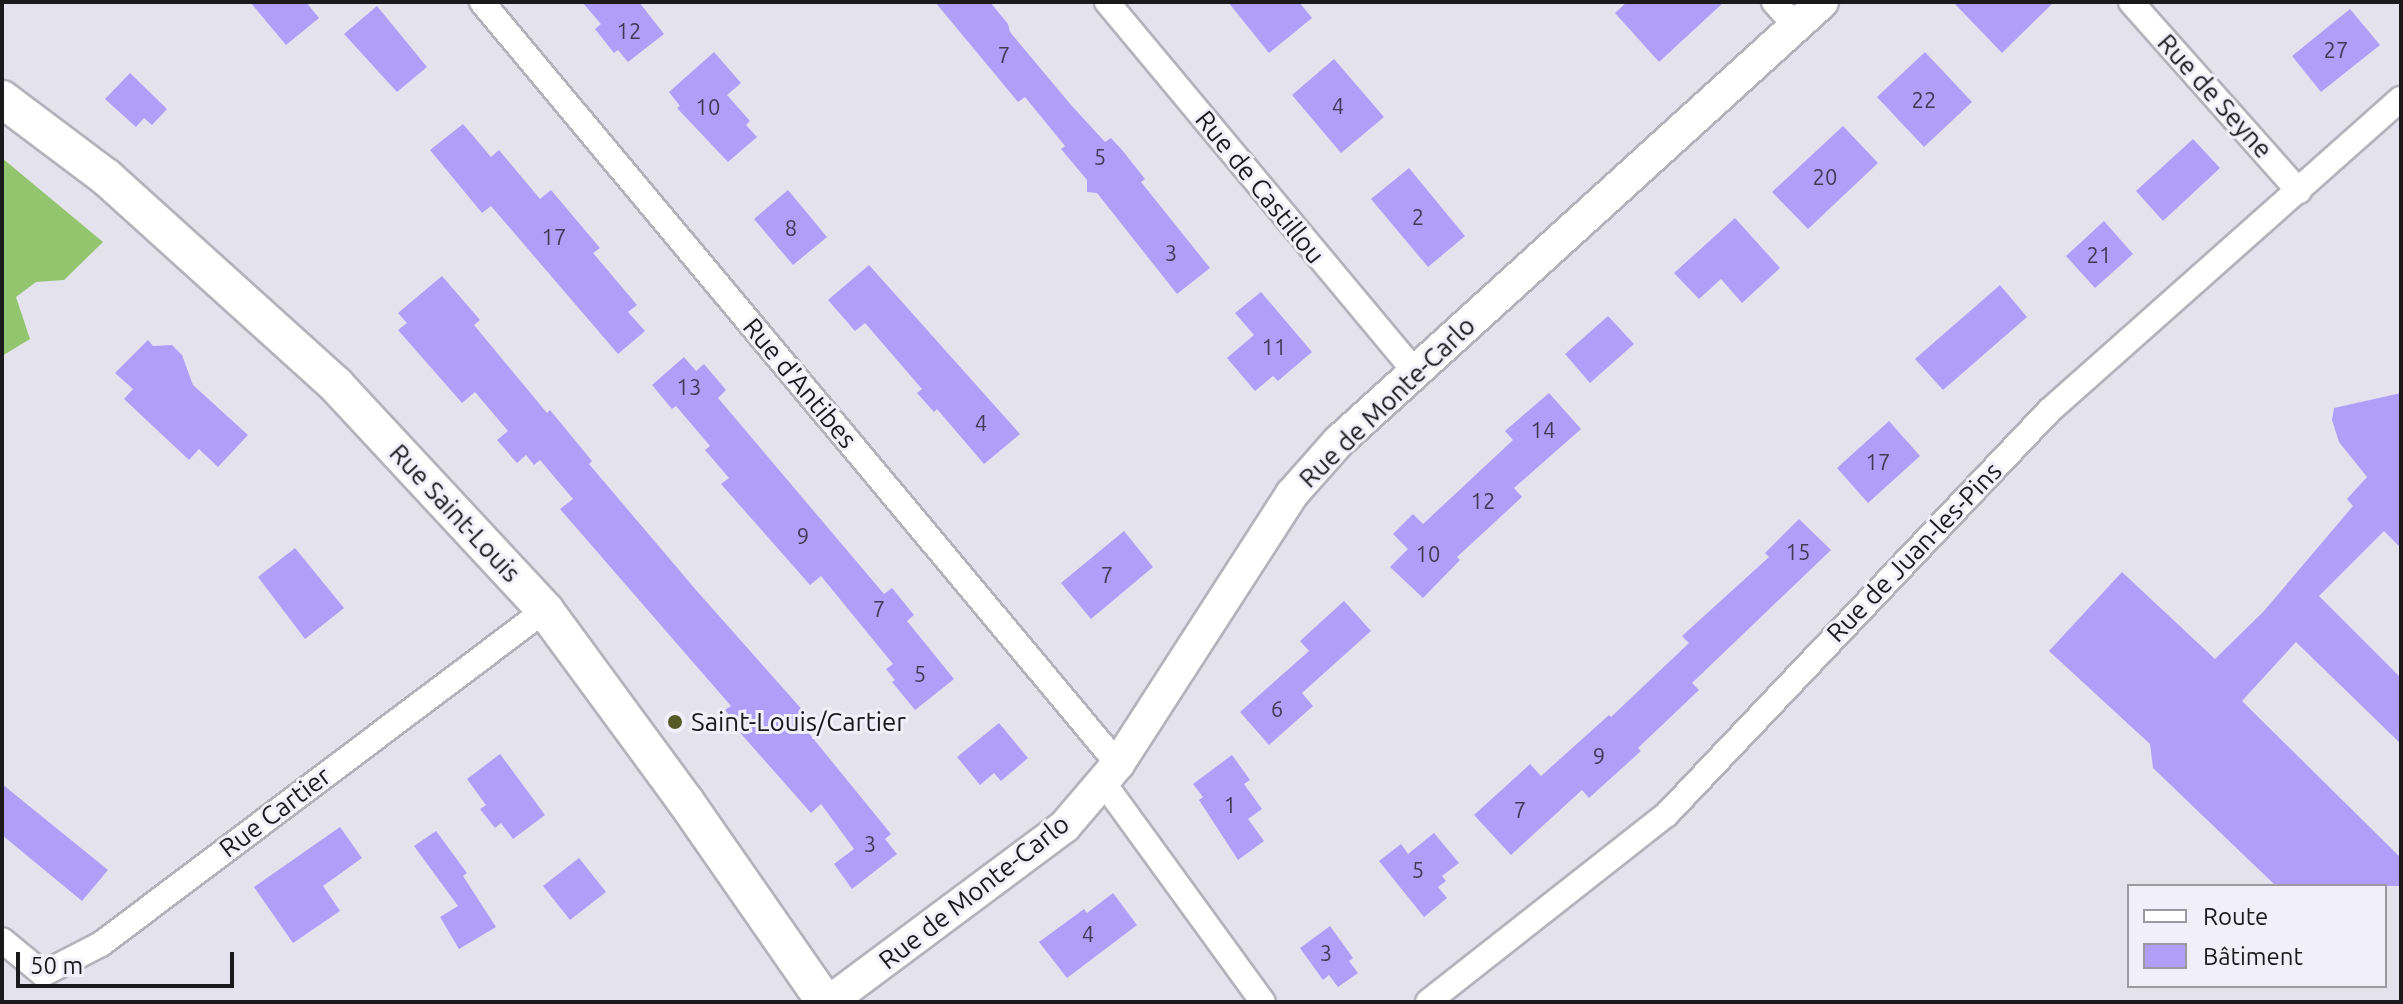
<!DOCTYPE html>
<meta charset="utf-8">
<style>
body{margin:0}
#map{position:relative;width:2403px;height:1004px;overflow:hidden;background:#e4e3ed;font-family:Ubuntu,sans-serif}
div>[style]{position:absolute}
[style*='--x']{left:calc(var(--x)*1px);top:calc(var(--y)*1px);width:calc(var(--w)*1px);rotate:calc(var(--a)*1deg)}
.forest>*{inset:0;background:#93c56f}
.building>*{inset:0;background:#af9ff8}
.roads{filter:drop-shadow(2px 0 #b4b3bc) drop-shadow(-2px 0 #b4b3bc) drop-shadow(0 2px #b4b3bc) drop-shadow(0 -2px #b4b3bc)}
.minor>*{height:24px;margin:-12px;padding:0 12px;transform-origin:12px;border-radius:12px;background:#fff}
.tertiary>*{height:32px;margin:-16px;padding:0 16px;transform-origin:16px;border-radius:16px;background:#fff}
.secondary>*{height:36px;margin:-18px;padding:0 18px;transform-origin:18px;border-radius:18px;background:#fff}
.dots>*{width:22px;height:22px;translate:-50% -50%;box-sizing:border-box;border:4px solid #f1f0fa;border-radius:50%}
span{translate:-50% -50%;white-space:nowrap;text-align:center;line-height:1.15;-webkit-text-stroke:6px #f1f0fa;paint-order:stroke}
.number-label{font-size:22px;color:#3f3b54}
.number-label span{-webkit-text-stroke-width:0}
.street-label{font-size:26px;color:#1a1a1d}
.poi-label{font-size:26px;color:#1a1a1d}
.left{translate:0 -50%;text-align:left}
.frame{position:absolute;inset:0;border:4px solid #1a1a1d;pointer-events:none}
.legend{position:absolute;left:2127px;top:884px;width:260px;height:104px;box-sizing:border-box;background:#f1f0fa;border:2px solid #9b9aa2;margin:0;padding:10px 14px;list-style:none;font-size:24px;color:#1a1a1d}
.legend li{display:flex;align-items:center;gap:16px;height:40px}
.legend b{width:40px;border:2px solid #9b9aa2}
.scale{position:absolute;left:16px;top:952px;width:218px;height:36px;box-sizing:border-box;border:4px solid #1a1a1d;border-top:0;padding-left:10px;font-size:24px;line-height:28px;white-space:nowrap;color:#1a1a1d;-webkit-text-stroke:6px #f1f0fa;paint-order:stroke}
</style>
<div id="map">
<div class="forest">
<i style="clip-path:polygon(2px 158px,103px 242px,64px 280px,36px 282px,16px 297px,30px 339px,2px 356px)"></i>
</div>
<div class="building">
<i style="clip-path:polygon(250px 2px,306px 2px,319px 18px,286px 45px)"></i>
<i style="clip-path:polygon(582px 2px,639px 2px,664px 34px,628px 62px,618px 50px,614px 53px,595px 29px,601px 24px)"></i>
<i style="clip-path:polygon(935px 2px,990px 2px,1008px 24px,1010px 32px,1071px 105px,1105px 142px,1111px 138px,1122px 150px,1145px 179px,1141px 182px,1210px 268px,1177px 294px,1097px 193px,1087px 192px,1087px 180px,1061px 149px,1065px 146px,1025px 97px,1018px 102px)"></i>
<i style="clip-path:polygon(1228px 2px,1299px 2px,1312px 18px,1269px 53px)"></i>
<i style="clip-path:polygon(1627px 2px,1724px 2px,1659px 62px,1615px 13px)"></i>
<i style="clip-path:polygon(1953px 2px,2054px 2px,2002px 53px)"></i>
<i style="clip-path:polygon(377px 6px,427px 67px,397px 92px,344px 34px)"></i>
<i style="clip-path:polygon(2350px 9px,2380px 45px,2321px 92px,2292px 56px)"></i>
<i style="clip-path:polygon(714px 52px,741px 83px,727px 95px,750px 121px,746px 125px,757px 137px,728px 162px,677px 108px,680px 106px,669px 92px)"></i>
<i style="clip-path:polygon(1925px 52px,1972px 102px,1924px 147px,1877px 97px)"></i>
<i style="clip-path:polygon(1334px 59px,1384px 117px,1341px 153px,1292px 95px)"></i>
<i style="clip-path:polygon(130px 73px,167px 109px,152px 125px,144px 118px,136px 127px,105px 99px)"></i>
<i style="clip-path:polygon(463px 124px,491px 157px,499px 150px,540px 199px,551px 190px,600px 248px,593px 253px,637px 305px,628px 312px,645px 331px,618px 354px,491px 206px,482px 213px,430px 150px)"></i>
<i style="clip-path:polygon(1843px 126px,1878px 163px,1808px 229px,1772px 192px)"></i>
<i style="clip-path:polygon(2193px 139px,2220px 168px,2163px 221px,2136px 191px)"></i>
<i style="clip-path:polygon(1409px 168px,1465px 236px,1428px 267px,1371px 199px)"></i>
<i style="clip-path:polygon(788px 190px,827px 237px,793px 265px,754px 219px)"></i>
<i style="clip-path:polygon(1735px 218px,1780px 268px,1742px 303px,1721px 279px,1699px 299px,1674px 273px)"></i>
<i style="clip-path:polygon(2104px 221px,2133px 254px,2095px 288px,2066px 256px)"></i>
<i style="clip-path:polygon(869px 265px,1020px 434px,984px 464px,937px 409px,934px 412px,917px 393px,922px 389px,865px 323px,855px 331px,828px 300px)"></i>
<i style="clip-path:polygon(442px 276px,480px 320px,474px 325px,547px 413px,550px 410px,592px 461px,589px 464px,696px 590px,806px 714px,798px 720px,891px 834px,885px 839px,897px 854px,852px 889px,834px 864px,854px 849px,821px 804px,811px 813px,735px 727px,738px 725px,725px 710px,731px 706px,560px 509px,573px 499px,540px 460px,534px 465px,526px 455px,517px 463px,497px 440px,508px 431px,475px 392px,462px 403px,398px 330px,407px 323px,398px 313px)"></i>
<i style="clip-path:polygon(2000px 285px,2027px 317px,1943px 390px,1915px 359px)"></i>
<i style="clip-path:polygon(1261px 292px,1312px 352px,1278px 381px,1273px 376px,1255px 391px,1227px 358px,1254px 335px,1235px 313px)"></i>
<i style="clip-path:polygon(1608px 316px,1634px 344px,1590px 383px,1565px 354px)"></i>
<i style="clip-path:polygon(148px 340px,153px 346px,172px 345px,182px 355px,193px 385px,248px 435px,218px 467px,199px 449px,189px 460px,124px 399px,133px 389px,115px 373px)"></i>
<i style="clip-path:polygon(684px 357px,696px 371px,704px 364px,726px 390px,718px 398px,884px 594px,892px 588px,914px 615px,907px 621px,954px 679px,915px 710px,892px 682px,895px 680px,886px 669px,893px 664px,821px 576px,810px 585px,721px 484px,729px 478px,705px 450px,710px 446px,676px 406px,672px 409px,652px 385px)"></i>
<i style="clip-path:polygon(1549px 393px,1581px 429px,1514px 488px,1522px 497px,1457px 557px,1460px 560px,1423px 598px,1390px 567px,1408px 549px,1393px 534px,1413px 514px,1423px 524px,1513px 440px,1505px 431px)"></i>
<i style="clip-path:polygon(2401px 393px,2401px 548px,2384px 531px,2319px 596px,2401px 678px,2401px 744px,2296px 642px,2242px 701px,2401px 858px,2401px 886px,2276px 886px,2153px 768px,2150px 744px,2049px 651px,2122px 572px,2215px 659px,2264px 611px,2353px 506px,2347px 499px,2367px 477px,2339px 442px,2332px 420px,2334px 408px)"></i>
<i style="clip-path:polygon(1889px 421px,1920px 456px,1868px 503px,1837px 468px)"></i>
<i style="clip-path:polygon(1799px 519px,1831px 550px,1692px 683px,1699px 690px,1638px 748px,1641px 751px,1589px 798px,1582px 790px,1511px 855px,1474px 815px,1530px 764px,1541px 776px,1609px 715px,1611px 717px,1689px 643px,1682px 636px,1769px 557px,1765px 553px)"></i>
<i style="clip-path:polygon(1124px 531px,1153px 567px,1091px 619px,1061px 583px)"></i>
<i style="clip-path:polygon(295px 548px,344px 608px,305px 639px,258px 577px)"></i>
<i style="clip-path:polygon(1344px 601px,1371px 631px,1302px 693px,1313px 706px,1269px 745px,1240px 712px,1309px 651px,1300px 641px)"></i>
<i style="clip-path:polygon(999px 723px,1028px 758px,1001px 781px,994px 773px,980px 785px,957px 757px)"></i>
<i style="clip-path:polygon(500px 754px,545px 815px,513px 839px,501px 823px,495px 828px,480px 809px,486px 805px,467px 779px)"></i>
<i style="clip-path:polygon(1232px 755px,1250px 780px,1244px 784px,1262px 809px,1248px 819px,1264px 841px,1238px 860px,1199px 800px,1203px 797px,1193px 784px)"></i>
<i style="clip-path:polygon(2px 784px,108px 870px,82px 901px,2px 835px)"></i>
<i style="clip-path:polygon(340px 827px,362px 858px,323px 886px,340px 911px,293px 943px,254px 887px)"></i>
<i style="clip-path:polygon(436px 831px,467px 873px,463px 876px,496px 927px,459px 949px,440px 917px,458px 906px,414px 846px)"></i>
<i style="clip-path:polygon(1434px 833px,1459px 863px,1442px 876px,1446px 881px,1438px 887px,1447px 898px,1424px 917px,1379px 861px,1401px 844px,1408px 854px)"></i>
<i style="clip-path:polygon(579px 858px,606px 892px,570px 920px,543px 886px)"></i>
<i style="clip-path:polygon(1113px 893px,1137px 925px,1067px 978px,1039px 942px,1084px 909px,1087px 913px)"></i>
<i style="clip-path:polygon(1330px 926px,1353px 958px,1349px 961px,1358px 973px,1338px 987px,1329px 975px,1323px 980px,1300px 948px)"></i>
</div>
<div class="roads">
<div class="minor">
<i style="--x:482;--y:2;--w:993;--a:50.15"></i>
<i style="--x:1107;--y:2;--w:480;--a:50.2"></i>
<i style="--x:1774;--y:2;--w:31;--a:48"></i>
<i style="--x:2131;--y:2;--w:253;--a:48.4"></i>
<i style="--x:1103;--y:782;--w:272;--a:54"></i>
<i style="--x:2;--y:940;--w:53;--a:39.7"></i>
<i style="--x:43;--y:974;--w:65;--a:-27.3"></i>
<i style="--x:101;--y:944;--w:556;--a:-36.95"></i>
<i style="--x:1428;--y:1002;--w:304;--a:-38.2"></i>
<i style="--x:1667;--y:814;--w:555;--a:-46.53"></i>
<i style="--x:2049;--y:411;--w:470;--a:-41.6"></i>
</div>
<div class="tertiary">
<i style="--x:829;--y:1002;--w:294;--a:-36.7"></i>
<i style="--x:1065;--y:826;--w:82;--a:-49.5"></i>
<i style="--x:1118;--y:764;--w:321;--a:-57.2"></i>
<i style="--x:1292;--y:494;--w:69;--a:-48.5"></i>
<i style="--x:1338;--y:442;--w:654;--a:-42.27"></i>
</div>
<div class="secondary">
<i style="--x:2;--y:99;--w:130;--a:36.9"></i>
<i style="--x:106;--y:177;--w:310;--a:42.1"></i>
<i style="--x:336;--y:385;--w:307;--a:47.1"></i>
<i style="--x:545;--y:610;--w:238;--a:53.7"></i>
<i style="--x:686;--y:802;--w:244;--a:55.2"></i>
</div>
</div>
<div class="dots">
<i style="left:675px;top:722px;background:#565a28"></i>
</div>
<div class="number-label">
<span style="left:629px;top:31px">12</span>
<span style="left:2336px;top:50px">27</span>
<span style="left:1004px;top:55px">7</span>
<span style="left:1924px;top:100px">22</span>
<span style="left:1338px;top:106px">4</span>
<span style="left:708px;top:107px">10</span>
<span style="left:1100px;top:157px">5</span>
<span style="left:1825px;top:177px">20</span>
<span style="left:1418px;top:217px">2</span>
<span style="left:791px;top:228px">8</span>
<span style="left:554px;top:237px">17</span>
<span style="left:1171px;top:253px">3</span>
<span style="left:2099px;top:255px">21</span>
<span style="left:1274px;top:347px">11</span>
<span style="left:689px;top:387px">13</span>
<span style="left:981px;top:423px">4</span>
<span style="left:1543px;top:430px">14</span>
<span style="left:1878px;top:462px">17</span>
<span style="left:1483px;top:501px">12</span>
<span style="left:803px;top:536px">9</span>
<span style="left:1798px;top:552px">15</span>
<span style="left:1428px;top:554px">10</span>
<span style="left:1107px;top:575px">7</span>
<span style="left:879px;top:609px">7</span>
<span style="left:920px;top:674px">5</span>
<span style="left:1277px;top:709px">6</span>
<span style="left:1599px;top:756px">9</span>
<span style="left:1230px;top:805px">1</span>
<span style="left:1520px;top:810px">7</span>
<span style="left:870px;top:844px">3</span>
<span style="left:1418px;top:870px">5</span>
<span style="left:1088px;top:934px">4</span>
<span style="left:1326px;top:953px">3</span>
</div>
<div class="street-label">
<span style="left:2215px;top:96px;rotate:48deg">Rue de Seyne</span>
<span style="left:1260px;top:187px;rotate:51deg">Rue de Castillou</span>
<span style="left:800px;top:383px;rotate:50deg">Rue d'Antibes</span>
<span style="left:1387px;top:402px;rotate:-44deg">Rue de Monte-Carlo</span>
<span style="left:455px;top:513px;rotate:47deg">Rue Saint-Louis</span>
<span style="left:1914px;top:552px;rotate:-46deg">Rue de Juan-les-Pins</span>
<span style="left:275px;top:812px;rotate:-37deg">Rue Cartier</span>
<span style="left:974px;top:892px;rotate:-38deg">Rue de Monte-Carlo</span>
</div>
<div class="poi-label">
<span class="left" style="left:691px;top:722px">Saint-Louis/Cartier</span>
</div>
<div class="frame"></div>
<ul class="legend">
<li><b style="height:10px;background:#fff"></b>Route</li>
<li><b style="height:22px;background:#af9ff8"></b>Bâtiment</li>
</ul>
<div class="scale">50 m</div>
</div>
